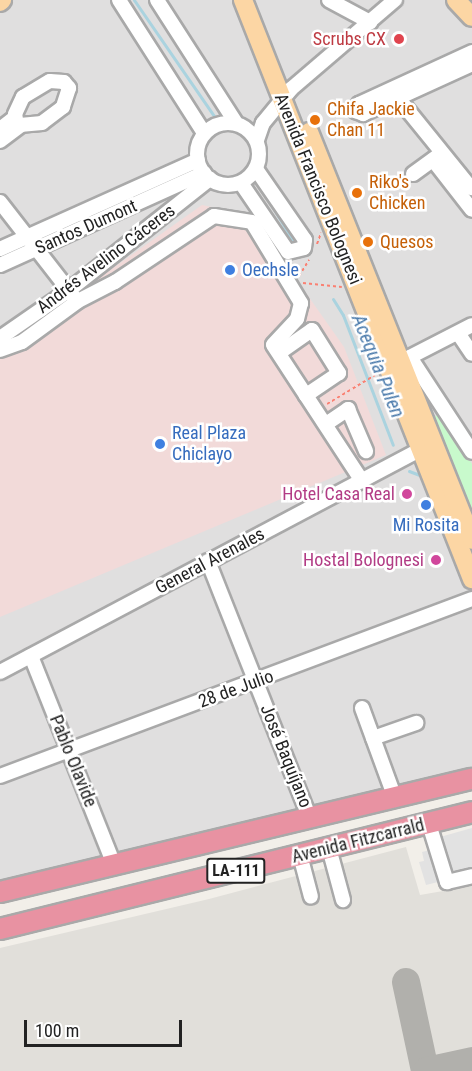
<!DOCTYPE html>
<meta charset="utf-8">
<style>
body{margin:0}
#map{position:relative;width:472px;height:1071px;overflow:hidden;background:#f2efe9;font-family:"Roboto Condensed",sans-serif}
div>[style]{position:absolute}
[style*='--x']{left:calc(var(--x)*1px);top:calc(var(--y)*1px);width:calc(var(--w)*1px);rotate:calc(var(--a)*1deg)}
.residential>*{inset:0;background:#e0dfdf}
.commercial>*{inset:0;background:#f2dad9}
.airport>*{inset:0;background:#e1dfda}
.park>*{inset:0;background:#c8facc}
.parking>*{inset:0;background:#e2e2e2}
.stream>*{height:3px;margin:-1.5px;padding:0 1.5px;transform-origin:1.5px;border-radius:1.5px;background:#aad3df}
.taxiway>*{height:28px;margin:-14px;padding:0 14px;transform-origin:14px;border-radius:14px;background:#b1b0ac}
.path>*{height:2px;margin-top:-1px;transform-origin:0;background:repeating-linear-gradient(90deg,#fa8072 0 3px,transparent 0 6px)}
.roads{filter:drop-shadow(2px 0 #a9a9a9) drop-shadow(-2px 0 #a9a9a9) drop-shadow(0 2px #a9a9a9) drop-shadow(0 -2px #a9a9a9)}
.minor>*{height:14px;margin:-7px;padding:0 7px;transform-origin:7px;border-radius:7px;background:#fff}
.minor>.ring{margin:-7px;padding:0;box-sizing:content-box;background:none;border:14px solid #fff;border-radius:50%}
.major>*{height:18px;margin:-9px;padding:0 9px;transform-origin:9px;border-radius:9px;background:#fcd6a4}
.highway>*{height:20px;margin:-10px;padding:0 10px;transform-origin:10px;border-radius:10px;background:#e892a2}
.dots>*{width:16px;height:16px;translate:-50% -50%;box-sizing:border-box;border:3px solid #fff;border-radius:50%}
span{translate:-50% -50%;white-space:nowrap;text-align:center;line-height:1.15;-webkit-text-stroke:5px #fff;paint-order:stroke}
.shield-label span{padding:2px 4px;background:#fff;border:2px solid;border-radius:4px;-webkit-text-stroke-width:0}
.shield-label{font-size:16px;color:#222;font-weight:700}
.health-label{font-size:18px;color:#be3a42}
.right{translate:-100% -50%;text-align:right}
.food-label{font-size:18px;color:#c56008}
.left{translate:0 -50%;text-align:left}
.street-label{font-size:18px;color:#222}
.shop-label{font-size:18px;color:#366cbe}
.hotel-label{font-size:18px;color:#b23c85}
.water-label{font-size:20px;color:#4a7aab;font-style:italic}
.scale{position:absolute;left:24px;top:1020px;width:158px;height:27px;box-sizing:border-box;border:3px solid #222;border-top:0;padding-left:8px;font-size:18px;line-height:21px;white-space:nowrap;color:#222;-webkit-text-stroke:4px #fff;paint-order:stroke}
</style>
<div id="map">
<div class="residential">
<i style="clip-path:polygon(0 0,472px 0,472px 785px,0 903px)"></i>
</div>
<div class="commercial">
<i style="clip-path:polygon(202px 205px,251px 215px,344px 347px,386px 455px,0 617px,0 348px)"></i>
</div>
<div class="airport">
<i style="clip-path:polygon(406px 847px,420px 895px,472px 886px,472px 1071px,0 1071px,0 948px,209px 899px)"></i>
</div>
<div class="park">
<i style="clip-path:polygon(439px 414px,472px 464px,472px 529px,429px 420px)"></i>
</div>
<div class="parking">
<i style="clip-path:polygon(472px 828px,472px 879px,454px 884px,440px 837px)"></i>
<i style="clip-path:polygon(434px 849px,442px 881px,426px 885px,419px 862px,424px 861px,422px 852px)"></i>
</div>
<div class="stream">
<i style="--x:134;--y:0;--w:145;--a:55.4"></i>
<i style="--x:264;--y:193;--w:60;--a:58.7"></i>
<i style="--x:333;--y:299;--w:19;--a:58"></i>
<i style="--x:343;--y:315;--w:139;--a:69"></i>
<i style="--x:409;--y:471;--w:14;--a:21"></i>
</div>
<div class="taxiway">
<i style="--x:406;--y:982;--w:91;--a:77.9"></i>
<i style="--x:427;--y:1071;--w:46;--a:-12.5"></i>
</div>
<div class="path">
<i style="--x:317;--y:244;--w:12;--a:-70"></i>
<i style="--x:299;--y:276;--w:19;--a:-58"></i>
<i style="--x:303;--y:283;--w:39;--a:6"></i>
<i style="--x:327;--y:404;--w:56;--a:-31.1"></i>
</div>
<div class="roads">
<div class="minor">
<i style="--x:119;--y:0;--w:158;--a:57.4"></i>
<i style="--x:157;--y:0;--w:146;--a:57.3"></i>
<i style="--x:329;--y:0;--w:47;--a:28.2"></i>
<i style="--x:472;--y:52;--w:124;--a:155.3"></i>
<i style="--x:359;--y:104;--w:8;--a:113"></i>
<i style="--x:356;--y:111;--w:8;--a:23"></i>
<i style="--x:363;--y:114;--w:120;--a:-24.6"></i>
<i style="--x:50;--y:81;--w:14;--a:4"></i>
<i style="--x:64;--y:82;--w:8;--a:50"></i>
<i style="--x:69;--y:88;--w:20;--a:108"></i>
<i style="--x:63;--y:107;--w:26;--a:143"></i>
<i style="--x:42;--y:123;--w:25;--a:175"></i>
<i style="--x:17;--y:125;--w:11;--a:-100"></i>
<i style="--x:15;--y:114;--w:19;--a:-65"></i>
<i style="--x:23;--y:97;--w:31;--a:-31"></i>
<i style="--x:398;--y:98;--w:116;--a:51"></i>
<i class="ring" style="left:197px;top:123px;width:48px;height:48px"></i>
<i style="--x:0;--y:129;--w:18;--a:-38"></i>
<i style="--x:257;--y:140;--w:18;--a:-71"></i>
<i style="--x:263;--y:123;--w:44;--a:-50.5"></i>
<i style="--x:291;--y:89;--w:137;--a:-40.6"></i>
<i style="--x:0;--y:141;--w:25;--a:-37"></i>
<i style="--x:433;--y:160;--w:63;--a:52"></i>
<i style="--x:413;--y:174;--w:31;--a:-36"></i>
<i style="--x:241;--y:183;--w:83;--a:55.7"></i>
<i style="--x:288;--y:252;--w:16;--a:-14"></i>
<i style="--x:304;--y:248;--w:8;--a:-83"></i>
<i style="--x:305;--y:240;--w:86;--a:-124.6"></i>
<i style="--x:0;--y:202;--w:120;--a:52.1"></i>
<i style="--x:0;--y:249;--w:217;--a:-24.2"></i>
<i style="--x:0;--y:265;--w:224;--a:-24.3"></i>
<i style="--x:458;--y:333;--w:25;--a:56"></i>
<i style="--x:0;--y:338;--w:83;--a:-34.7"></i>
<i style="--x:68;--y:291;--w:181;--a:-38.3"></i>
<i style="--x:0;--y:350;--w:23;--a:-20"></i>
<i style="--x:22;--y:342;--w:69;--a:-36.2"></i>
<i style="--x:78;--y:301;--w:42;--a:-27.2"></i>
<i style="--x:115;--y:282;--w:119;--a:-33.7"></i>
<i style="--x:214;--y:216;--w:38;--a:9"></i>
<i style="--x:252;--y:222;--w:95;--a:58.8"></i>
<i style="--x:301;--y:303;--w:16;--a:104"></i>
<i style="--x:297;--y:319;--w:35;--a:133"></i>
<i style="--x:273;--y:345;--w:163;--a:56.8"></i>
<i style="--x:279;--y:353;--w:40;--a:-34.9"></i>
<i style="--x:312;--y:330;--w:51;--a:57.9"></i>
<i style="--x:339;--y:373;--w:40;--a:146"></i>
<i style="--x:410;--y:357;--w:113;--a:56.9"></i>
<i style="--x:404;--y:360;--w:76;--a:-27.2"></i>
<i style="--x:326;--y:424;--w:27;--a:-34"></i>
<i style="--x:348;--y:409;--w:46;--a:66.8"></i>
<i style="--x:208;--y:561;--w:277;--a:68.4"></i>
<i style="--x:31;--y:656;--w:225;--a:68.3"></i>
<i style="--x:0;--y:672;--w:475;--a:-27.9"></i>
<i style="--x:362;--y:708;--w:96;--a:69.9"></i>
<i style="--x:373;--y:738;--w:46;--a:-19.2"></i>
<i style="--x:0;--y:776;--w:504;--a:-20.56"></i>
<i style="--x:429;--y:824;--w:61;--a:72.8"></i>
<i style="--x:447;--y:882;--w:26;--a:-13"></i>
<i style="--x:329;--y:848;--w:54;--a:74.9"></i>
<i style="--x:300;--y:855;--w:43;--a:75.3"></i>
</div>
<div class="major">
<i style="--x:243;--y:0;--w:623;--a:68.42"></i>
<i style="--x:456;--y:0;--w:23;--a:47"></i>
<i style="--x:0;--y:2;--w:3;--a:-45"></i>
<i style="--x:309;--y:132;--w:439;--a:68.2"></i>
</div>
<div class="highway">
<i style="--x:0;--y:892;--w:485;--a:-13.5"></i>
<i style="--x:0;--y:929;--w:486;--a:-13.9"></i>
</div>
</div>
<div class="dots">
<i style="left:399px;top:39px;background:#e0444e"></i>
<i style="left:315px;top:120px;background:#e8710a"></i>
<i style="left:357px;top:193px;background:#e8710a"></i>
<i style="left:368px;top:242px;background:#e8710a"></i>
<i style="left:230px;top:270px;background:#3f7fe0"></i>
<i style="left:160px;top:444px;background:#3f7fe0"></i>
<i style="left:407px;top:494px;background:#d1479c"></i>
<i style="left:426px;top:505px;background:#3f7fe0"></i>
<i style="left:436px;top:560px;background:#d1479c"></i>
</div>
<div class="shield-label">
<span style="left:236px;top:871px">LA-111</span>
</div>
<div class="health-label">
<span class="right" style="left:386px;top:39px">Scrubs CX</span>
</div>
<div class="food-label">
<span class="left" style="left:327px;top:120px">Chifa Jackie<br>Chan 11</span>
<span class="left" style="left:369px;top:193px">Riko's<br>Chicken</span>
<span class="left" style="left:380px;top:242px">Quesos</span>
</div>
<div class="street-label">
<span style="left:318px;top:189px;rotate:68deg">Avenida Francisco Bolognesi</span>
<span style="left:86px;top:227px;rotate:-24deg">Santos Dumont</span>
<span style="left:106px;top:259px;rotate:-37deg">Andrés Avelino Cáceres</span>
<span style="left:210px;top:561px;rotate:-28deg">General Arenales</span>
<span style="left:236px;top:689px;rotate:-20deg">28 de Julio</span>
<span style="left:286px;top:756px;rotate:68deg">José Baquíjano</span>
<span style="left:73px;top:761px;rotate:68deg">Pablo Olavide</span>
<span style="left:358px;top:841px;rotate:-14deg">Avenida Fitzcarrald</span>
</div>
<div class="shop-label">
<span class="left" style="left:242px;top:270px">Oechsle</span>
<span class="left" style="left:172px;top:444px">Real Plaza<br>Chiclayo</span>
<span style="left:426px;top:525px">Mi Rosita</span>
</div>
<div class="hotel-label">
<span class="right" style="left:395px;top:494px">Hotel Casa Real</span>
<span class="right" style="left:424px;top:560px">Hostal Bolognesi</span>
</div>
<div class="water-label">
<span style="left:378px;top:366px;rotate:68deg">Acequia Pulen</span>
</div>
<div class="scale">100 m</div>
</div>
